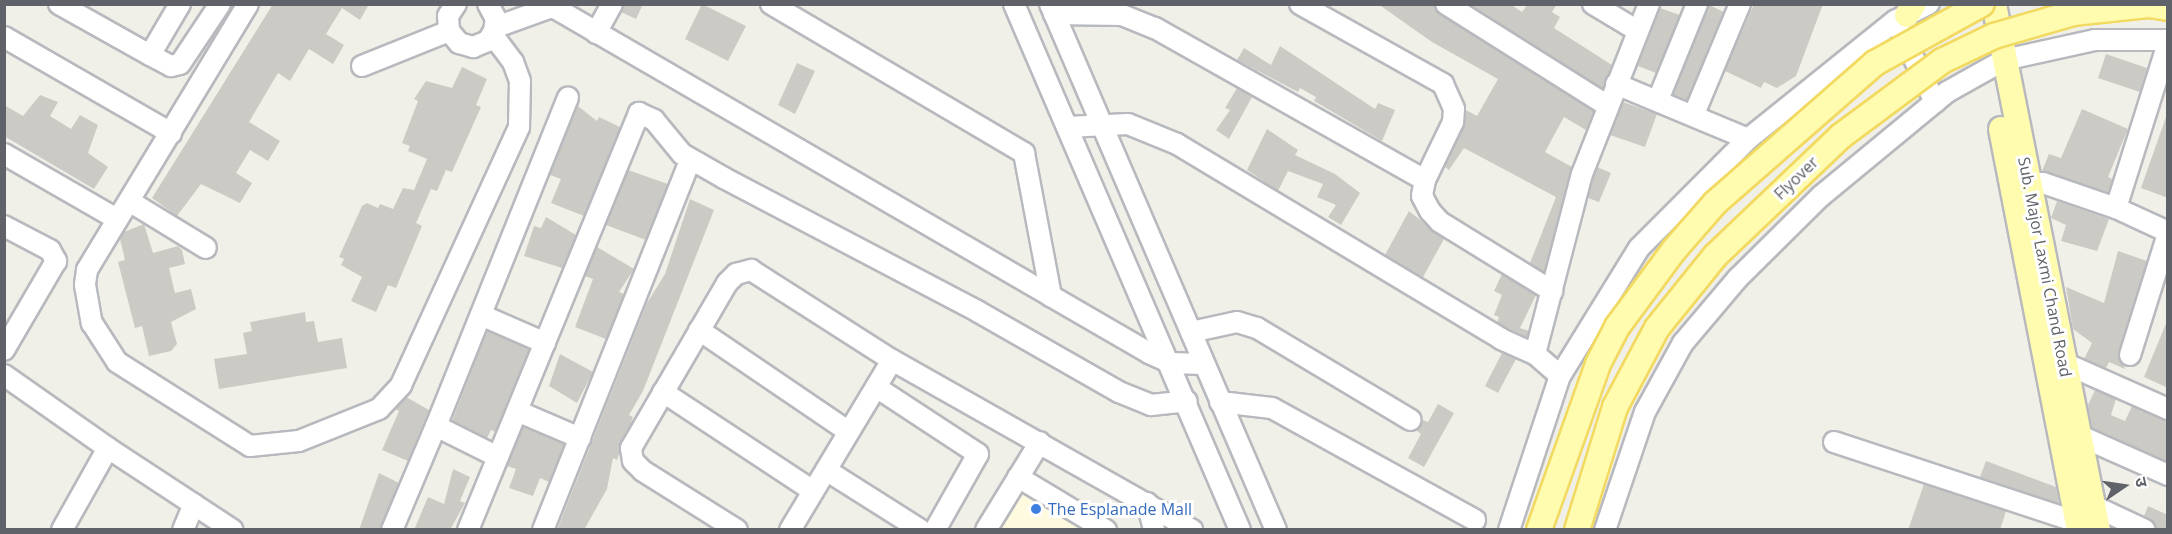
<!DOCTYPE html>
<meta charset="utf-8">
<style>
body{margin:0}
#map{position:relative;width:2172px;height:534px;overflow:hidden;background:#f1f0e8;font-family:"Open Sans","Noto Sans Devanagari",sans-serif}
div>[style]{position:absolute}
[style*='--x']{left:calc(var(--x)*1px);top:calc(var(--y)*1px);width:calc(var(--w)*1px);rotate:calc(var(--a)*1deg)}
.commercial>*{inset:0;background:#fefae0}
.building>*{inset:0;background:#cccac5}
.roads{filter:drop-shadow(2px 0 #b8b9be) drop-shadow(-2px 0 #b8b9be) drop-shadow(0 2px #b8b9be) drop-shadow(0 -2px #b8b9be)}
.minor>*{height:20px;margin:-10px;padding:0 10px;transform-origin:10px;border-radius:10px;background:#fff}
.major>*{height:24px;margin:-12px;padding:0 12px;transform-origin:12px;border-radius:12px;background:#fffbaf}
.bridges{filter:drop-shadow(2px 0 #f2d960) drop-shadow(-2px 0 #f2d960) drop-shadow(0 2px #f2d960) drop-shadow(0 -2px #f2d960)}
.major-bridge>*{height:24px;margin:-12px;padding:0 12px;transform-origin:12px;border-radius:12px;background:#fffbaf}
.dots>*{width:16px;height:16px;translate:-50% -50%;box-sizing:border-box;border:3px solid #fff;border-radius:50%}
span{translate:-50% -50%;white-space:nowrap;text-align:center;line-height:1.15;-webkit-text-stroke:6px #fff;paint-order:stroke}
.street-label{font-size:16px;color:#5f6268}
.shop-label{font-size:16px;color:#366cbe}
.left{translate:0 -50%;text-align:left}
.frame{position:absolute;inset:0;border:6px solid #5f6268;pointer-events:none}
.north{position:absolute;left:2094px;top:456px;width:60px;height:60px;-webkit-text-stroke:4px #fff;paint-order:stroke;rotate:77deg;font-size:16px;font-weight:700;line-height:24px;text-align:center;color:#5f6268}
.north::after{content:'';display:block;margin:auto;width:21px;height:27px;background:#5f6268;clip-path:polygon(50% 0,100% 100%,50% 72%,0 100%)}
</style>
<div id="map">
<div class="commercial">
<i style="clip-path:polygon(1025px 489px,1091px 530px,1001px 530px)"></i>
</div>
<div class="building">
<i style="clip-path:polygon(273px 4px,369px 4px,360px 20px,342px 8px,326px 34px,344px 45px,333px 64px,309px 49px,290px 81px,278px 73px,249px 122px,280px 141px,268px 161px,250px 150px,236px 173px,252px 183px,240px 203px,201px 184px,177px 216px,152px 198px)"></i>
<i style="clip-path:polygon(624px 4px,643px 4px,636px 19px,621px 12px)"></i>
<i style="clip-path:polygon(702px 4px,746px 26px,728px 61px,685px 39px)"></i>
<i style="clip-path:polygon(1378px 4px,1434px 4px,1440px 14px,1594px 111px,1586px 130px,1564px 117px,1545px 152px,1572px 167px,1544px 272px,1530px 263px,1556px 197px,1464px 148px,1449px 170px,1445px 167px,1464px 127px,1466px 110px,1477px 116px,1498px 79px,1432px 42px)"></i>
<i style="clip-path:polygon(1469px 4px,1510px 4px,1522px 12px,1528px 4px,1557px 4px,1552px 12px,1560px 17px,1554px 28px,1612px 65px,1603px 89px)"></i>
<i style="clip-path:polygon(1754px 4px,1823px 4px,1796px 76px,1777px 88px,1764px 82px,1761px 88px,1725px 71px)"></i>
<i style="clip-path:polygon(1709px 5px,1724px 12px,1687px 100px,1673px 95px)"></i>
<i style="clip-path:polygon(1660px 8px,1680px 15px,1656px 73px,1638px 66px)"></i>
<i style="clip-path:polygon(1280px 46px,1375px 109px,1378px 103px,1395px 110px,1382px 141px,1314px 101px,1316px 97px,1300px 88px,1298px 92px,1237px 60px,1244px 48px,1271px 65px)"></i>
<i style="clip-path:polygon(2106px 54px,2147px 68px,2140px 92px,2098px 78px)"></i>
<i style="clip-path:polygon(797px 63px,815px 71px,795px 114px,778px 105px)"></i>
<i style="clip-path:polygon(462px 67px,487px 79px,476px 105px,481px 107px,452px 172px,446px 170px,437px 191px,431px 189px,416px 223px,422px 226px,396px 288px,388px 285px,376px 312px,351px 301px,362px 277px,341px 265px,344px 259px,339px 257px,362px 206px,367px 203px,378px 208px,380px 204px,393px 209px,403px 188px,414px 190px,427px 159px,408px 151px,410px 146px,402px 143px,418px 101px,414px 99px,426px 81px,452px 88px)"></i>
<i style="clip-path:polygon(1237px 88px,1252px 97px,1229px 139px,1216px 130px,1230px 110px,1225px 108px)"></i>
<i style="clip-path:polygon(40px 95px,58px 102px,50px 116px,71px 129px,80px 115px,98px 125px,88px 153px,108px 167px,94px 189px,4px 136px,4px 105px,23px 116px)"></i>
<i style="clip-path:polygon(1623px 102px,1657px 114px,1645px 147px,1610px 135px)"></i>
<i style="clip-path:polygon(578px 106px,597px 121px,599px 117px,620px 127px,584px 216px,551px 203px,561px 179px,550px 175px)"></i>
<i style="clip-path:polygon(2082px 109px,2128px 129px,2108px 177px,2112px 179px,2108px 193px,2042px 171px,2049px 154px,2061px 158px)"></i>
<i style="clip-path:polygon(2167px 114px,2168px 114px,2168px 198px,2141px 188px)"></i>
<i style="clip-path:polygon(1267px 129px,1298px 150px,1295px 155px,1335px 174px,1360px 193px,1341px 225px,1328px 217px,1336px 205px,1317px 197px,1323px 184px,1288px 171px,1278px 191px,1247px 170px)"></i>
<i style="clip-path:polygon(1597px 167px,1611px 173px,1599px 202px,1588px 198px)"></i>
<i style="clip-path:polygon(628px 170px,668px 184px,646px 240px,606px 225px)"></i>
<i style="clip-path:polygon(690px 199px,714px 210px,643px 391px,629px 415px,633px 417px,617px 460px,613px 458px,607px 489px,584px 530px,557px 530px,647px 303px,665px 274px)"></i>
<i style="clip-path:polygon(2057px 201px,2109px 219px,2097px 251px,2061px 241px,2066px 225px,2051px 218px)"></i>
<i style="clip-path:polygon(1409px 211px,1444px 239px,1423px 277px,1385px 255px)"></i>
<i style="clip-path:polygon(546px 217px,576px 235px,562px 268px,524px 256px,534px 226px,541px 228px)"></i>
<i style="clip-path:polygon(144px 224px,153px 253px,178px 246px,182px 250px,185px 264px,169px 268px,175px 293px,191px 289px,196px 309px,171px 322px,177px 344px,171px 351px,149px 356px,142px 326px,135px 328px,118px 262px,125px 260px,120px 239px,124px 232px)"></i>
<i style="clip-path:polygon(597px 247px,634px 269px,619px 292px,624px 294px,606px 339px,575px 327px,593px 279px,585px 276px)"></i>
<i style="clip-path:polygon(2118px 251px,2147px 261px,2119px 351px,2125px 369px,2109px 362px,2106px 368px,2084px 359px,2092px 343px,2073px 329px,2066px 287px,2104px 303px)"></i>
<i style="clip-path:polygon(1502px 274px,1536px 295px,1520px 328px,1529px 331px,1527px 337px,1497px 323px,1499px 317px,1494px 315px,1502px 295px,1494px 291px)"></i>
<i style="clip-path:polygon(305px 312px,306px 322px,314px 321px,318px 342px,342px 338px,347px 368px,219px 389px,214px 359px,247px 354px,243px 333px,252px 331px,250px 322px)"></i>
<i style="clip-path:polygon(2167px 321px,2168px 321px,2168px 388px,2144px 377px)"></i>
<i style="clip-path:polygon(487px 331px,529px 349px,495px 432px,491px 430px,487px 438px,452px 421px)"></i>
<i style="clip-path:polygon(1502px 353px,1516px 359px,1498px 393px,1485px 386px)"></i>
<i style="clip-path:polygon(560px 354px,593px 372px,577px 403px,549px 386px)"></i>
<i style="clip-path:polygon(2095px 390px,2116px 399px,2111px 415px,2125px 421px,2132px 406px,2168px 421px,2168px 462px,2092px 428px,2088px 405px)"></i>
<i style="clip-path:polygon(406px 397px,429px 410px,408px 461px,382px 450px,399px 411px,395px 409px)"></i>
<i style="clip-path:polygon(1438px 404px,1454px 413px,1424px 467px,1408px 458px,1421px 434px,1417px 431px,1423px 420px,1428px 422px)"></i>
<i style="clip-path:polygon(523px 427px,564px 444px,549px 482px,540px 478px,533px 496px,509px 488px,516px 469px,507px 466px)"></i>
<i style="clip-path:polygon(1986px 461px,2056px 487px,2059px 504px,1980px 477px)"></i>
<i style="clip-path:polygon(453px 469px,470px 477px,460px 501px,465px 503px,450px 530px,414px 530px,428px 497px,444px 504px)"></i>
<i style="clip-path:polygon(379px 473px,399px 483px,380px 530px,359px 530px)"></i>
<i style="clip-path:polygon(1924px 484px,2006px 511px,2000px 530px,1908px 530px)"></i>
<i style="clip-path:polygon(2148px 506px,2168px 515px,2168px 530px,2157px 530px,2144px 516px)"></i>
</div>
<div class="roads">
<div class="minor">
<i style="--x:59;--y:4;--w:104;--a:29.3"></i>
<i style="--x:150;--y:55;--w:59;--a:-59.5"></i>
<i style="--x:248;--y:4;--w:311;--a:121.2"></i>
<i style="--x:87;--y:270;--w:15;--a:98"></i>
<i style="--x:85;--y:285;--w:39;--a:80"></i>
<i style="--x:92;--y:323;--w:46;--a:57.3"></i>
<i style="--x:117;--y:362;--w:157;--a:32.3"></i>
<i style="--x:250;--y:446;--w:49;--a:-5.8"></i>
<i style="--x:299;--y:441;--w:86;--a:-21.8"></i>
<i style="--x:379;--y:409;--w:33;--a:-47"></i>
<i style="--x:401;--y:385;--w:284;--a:-65.4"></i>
<i style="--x:519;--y:127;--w:46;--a:-88.8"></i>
<i style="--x:520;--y:81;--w:20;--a:-110"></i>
<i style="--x:513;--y:62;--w:34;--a:-127"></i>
<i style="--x:456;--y:4;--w:14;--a:124"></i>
<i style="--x:448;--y:16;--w:15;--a:86"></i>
<i style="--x:449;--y:31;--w:16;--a:50"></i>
<i style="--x:459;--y:43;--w:15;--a:16"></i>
<i style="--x:473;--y:47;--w:16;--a:-22"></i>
<i style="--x:488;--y:41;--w:12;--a:-59"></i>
<i style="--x:494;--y:31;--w:12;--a:-81"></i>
<i style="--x:496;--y:19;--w:17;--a:-118"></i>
<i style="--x:548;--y:4;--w:695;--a:30.14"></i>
<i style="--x:1149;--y:353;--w:24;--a:24"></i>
<i style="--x:1171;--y:363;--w:32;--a:2"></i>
<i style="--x:771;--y:4;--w:294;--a:30.5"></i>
<i style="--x:1024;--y:153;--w:146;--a:79.3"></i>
<i style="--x:1014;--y:4;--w:572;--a:66.75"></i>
<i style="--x:1050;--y:4;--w:572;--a:66.75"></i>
<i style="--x:1300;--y:4;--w:164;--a:29.2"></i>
<i style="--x:1443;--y:84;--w:27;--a:66"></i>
<i style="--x:1454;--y:109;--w:13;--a:94"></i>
<i style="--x:1453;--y:122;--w:64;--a:115.8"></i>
<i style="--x:1425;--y:180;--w:16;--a:101"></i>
<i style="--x:1422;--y:196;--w:17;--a:62"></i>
<i style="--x:1430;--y:211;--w:15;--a:48"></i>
<i style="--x:1440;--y:222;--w:132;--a:31.6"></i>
<i style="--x:1446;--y:4;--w:191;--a:32.2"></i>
<i style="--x:1593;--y:4;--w:52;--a:31"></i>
<i style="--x:1054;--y:14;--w:68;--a:0.8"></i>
<i style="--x:1122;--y:15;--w:35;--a:22"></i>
<i style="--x:1155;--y:28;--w:310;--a:29.4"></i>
<i style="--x:496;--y:27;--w:59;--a:-19.7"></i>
<i style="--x:1901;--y:32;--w:78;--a:64.1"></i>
<i style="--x:596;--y:33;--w:33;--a:-61"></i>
<i style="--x:4;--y:37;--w:193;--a:29.9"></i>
<i style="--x:150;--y:55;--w:24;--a:28"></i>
<i style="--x:171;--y:66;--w:9;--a:-13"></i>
<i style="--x:180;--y:64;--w:72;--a:-56.3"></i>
<i style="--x:362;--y:66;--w:94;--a:-21.9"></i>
<i style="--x:1616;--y:84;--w:143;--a:22.6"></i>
<i style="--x:1658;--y:100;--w:104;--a:-67.9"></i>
<i style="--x:1694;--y:114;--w:119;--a:-67.3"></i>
<i style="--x:1067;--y:127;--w:61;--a:-2.8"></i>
<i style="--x:1128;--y:124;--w:53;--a:22.2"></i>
<i style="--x:1177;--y:144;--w:378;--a:31"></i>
<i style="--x:1501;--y:339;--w:37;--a:24"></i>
<i style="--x:1535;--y:354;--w:33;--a:41"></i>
<i style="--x:4;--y:154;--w:130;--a:29.9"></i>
<i style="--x:2017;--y:183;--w:26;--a:0"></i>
<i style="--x:2043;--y:183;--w:77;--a:18.9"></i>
<i style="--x:2116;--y:208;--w:173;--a:-72.5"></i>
<i style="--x:129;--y:201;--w:90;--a:31.4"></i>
<i style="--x:2116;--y:208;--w:57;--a:24.8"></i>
<i style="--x:4;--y:226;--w:52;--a:27.6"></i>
<i style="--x:50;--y:250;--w:13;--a:61"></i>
<i style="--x:56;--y:261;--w:103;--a:120.3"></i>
<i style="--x:481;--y:315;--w:70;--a:23.6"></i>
<i style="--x:699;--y:330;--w:181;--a:34.2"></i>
<i style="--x:1191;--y:332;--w:47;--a:-12.3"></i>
<i style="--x:1237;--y:322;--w:21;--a:17"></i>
<i style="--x:1257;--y:328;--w:179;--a:30.9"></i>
<i style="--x:1535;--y:354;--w:186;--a:-75.4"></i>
<i style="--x:1582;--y:174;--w:183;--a:-68.5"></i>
<i style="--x:2130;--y:355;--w:127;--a:-72.6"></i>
<i style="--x:2064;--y:363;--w:114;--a:23.9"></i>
<i style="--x:4;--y:375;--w:127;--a:35.1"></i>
<i style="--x:108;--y:448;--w:94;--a:119.3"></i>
<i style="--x:876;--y:387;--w:122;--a:33.3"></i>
<i style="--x:978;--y:454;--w:87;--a:119.5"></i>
<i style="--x:663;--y:392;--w:180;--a:33.4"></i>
<i style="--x:1220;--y:402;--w:52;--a:6.6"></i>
<i style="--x:1272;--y:408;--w:232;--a:28.9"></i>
<i style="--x:517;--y:411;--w:69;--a:23.2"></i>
<i style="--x:436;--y:426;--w:354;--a:-68.1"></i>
<i style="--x:2067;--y:441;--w:20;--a:-6"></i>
<i style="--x:2087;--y:439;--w:89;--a:24"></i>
<i style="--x:1834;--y:442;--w:256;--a:18.2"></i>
<i style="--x:108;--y:448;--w:149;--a:33.3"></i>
<i style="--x:826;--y:470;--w:112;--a:32.3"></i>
<i style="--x:1018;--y:477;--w:103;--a:31.1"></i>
<i style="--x:1147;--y:503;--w:28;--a:75"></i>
<i style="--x:2094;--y:506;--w:56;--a:25.2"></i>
<i style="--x:183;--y:530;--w:28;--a:-67"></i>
<i style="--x:392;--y:530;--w:113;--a:-67.1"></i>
<i style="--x:436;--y:426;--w:69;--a:26.6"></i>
<i style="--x:468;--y:530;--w:451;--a:-67.7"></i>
<i style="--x:639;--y:113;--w:17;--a:25"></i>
<i style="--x:654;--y:120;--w:44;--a:50.5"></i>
<i style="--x:682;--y:154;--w:48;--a:29.7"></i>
<i style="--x:724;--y:178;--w:286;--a:27.7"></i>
<i style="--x:977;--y:311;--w:163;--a:29.7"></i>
<i style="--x:1119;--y:392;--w:35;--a:22"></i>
<i style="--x:1151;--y:405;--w:36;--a:-6"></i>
<i style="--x:543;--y:530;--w:399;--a:-68.3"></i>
<i style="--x:737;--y:530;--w:111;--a:-147.9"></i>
<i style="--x:643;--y:471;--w:14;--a:-135"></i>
<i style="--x:633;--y:461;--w:13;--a:-99"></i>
<i style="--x:631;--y:448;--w:191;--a:-59.8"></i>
<i style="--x:727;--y:283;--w:13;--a:-45"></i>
<i style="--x:736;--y:274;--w:16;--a:-15"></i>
<i style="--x:751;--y:270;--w:167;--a:32.6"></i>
<i style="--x:892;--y:360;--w:345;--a:29.5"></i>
<i style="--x:790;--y:530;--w:198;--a:-59"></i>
<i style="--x:986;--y:530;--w:103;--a:-58.5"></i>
<i style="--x:1509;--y:530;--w:162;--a:-71.7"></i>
<i style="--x:1560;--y:376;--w:150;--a:-58.3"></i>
<i style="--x:1639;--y:248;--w:154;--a:-45"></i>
<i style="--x:1748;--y:139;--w:189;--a:-38.8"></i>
<i style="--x:1895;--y:21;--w:38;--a:-27"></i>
<i style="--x:1605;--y:530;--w:125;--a:-71.3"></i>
<i style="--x:1645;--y:412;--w:79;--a:-61.2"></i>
<i style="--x:1683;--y:343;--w:84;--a:-49.8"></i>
<i style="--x:1737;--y:279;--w:118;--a:-44.7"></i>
<i style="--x:1821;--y:196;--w:163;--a:-39.5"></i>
<i style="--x:1947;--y:92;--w:65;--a:-29.3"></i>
<i style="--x:2004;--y:60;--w:93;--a:-12.4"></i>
<i style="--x:2095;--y:40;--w:73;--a:0"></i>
</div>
<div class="major">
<i style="--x:1994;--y:4;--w:536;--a:78.82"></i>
<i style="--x:1907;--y:15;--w:13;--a:-58"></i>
<i style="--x:2001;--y:129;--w:409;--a:79"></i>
</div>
</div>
<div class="bridges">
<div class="major-bridge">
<i style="--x:1539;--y:530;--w:176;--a:-70.4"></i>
<i style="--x:1598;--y:364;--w:42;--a:-62.8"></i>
<i style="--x:1617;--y:327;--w:96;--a:-53.5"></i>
<i style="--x:1674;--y:250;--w:62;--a:-48.9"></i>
<i style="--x:1715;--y:203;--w:213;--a:-41.2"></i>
<i style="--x:1875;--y:63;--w:122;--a:-28.9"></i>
<i style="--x:1577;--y:530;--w:129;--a:-72.8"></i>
<i style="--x:1615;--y:407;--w:89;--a:-62"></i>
<i style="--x:1657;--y:328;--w:92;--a:-51.1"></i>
<i style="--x:1715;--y:256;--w:174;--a:-43.6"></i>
<i style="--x:1841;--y:136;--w:126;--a:-36.6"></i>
<i style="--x:1942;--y:61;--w:58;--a:-25.7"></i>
<i style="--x:1994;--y:36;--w:82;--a:-16.2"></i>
<i style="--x:2073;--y:13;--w:76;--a:-6"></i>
<i style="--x:2149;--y:5;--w:19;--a:9"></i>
</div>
</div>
<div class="dots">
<i style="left:1036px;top:509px;background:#3f7fe0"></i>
</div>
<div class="street-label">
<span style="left:1796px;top:178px;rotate:-44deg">Flyover</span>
<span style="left:2045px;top:267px;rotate:79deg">Sub. Major Laxmi Chand Road</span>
</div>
<div class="shop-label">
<span class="left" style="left:1048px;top:509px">The Esplanade Mall</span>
</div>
<div class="frame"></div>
<div class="north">उ</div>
</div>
